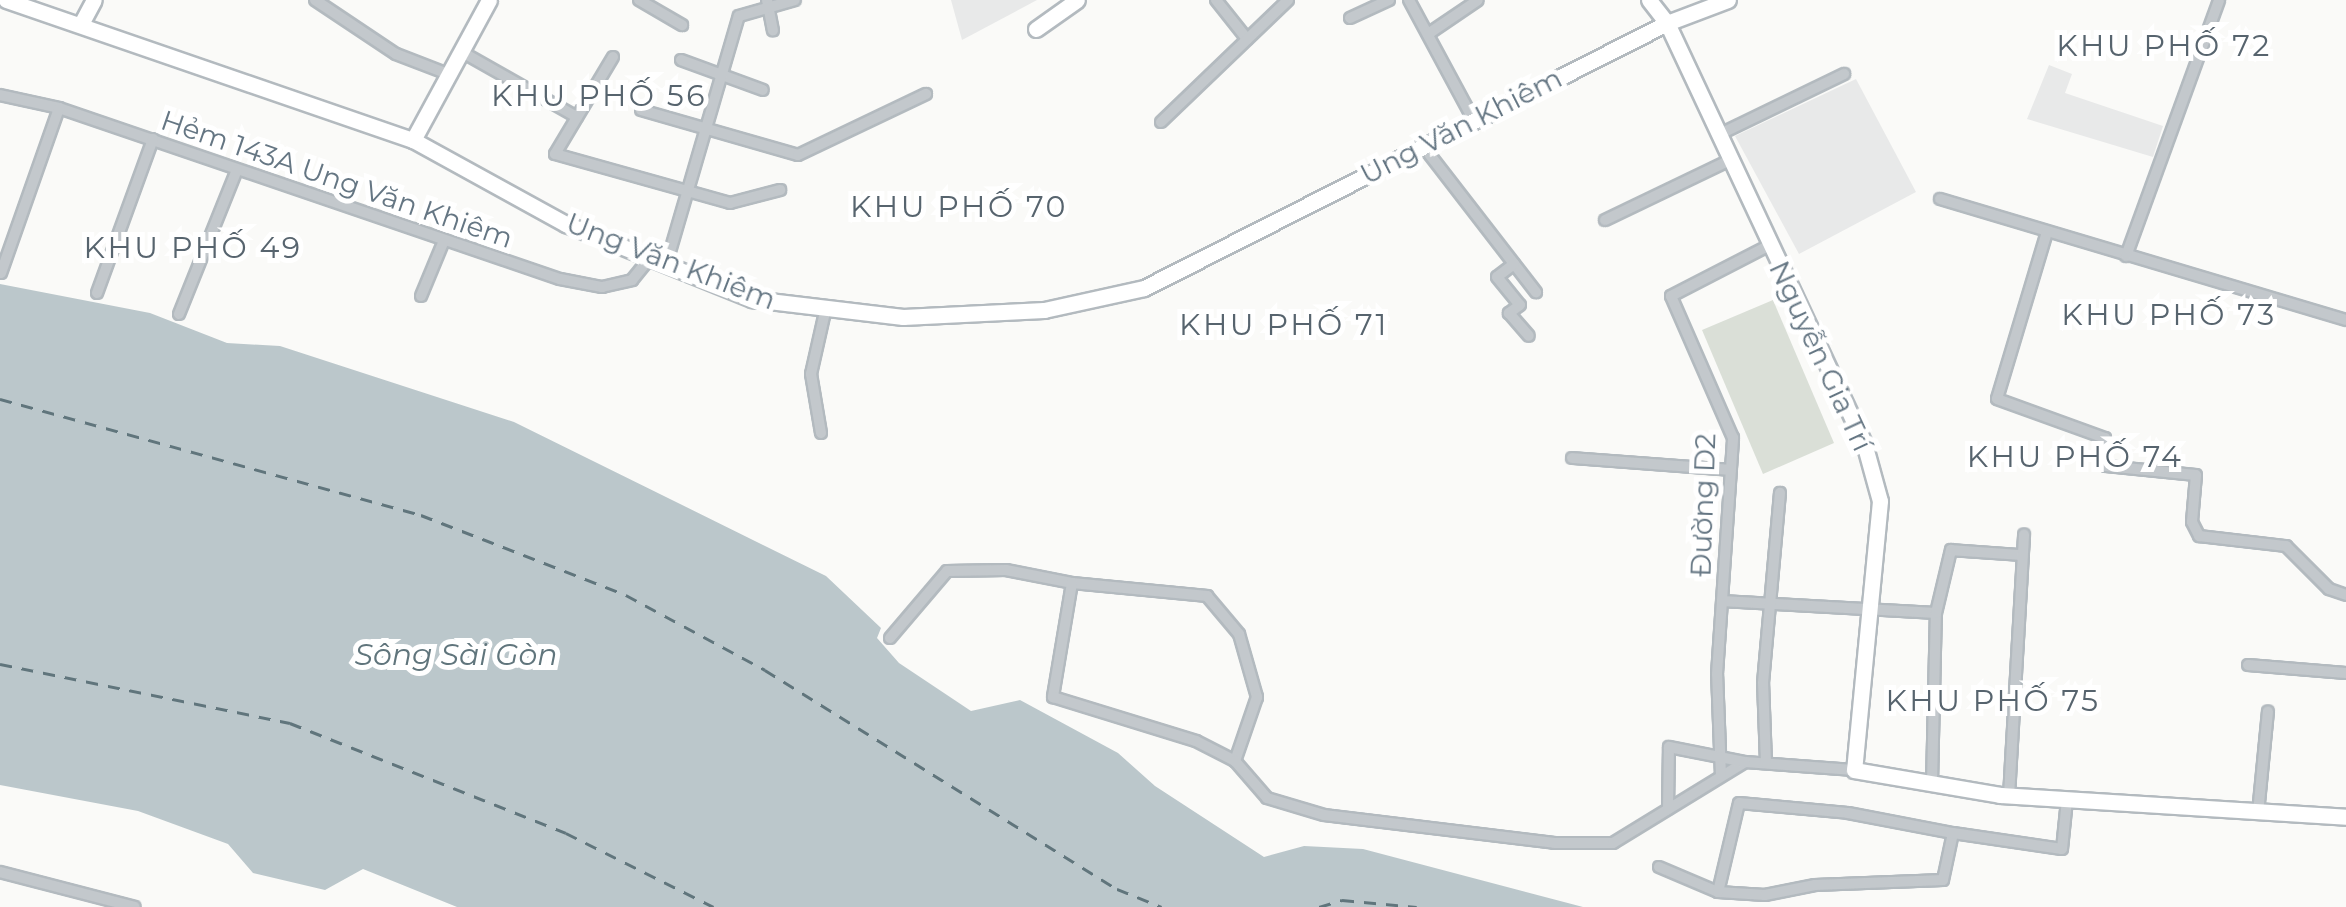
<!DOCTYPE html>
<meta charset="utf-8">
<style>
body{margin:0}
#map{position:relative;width:2346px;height:907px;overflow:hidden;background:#fafaf8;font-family:Montserrat,sans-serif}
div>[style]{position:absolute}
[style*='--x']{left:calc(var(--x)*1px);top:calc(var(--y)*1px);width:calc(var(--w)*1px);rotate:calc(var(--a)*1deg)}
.built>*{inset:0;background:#e8e9e9}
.green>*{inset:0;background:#dadfd7}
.water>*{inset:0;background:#bbc7cb}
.ferry>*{height:2.5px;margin-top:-1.25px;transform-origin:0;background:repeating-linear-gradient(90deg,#60757c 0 12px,transparent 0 22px)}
.roads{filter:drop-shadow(2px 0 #b3babf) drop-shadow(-2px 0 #b3babf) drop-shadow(0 2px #b3babf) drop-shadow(0 -2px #b3babf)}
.street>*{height:10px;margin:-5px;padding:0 5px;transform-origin:5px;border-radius:5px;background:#c3c8cc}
.secondary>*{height:15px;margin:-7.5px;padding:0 7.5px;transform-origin:7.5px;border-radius:7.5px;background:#fff}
span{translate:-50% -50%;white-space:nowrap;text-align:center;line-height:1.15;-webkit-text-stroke:10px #fff;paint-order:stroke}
.street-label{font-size:28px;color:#657683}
.neighbourhood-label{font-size:30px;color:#57646e;letter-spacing:2.5px}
.water-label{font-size:30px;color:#60757c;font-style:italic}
</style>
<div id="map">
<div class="built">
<i style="clip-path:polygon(951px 0,1037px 0,962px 40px)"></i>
<i style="clip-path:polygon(2049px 65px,2072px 74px,2065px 93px,2163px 126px,2153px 157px,2027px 119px)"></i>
<i style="clip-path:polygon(1856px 79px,1916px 192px,1799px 254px,1735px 136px)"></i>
</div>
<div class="green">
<i style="clip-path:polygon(1773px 300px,1834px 443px,1763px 474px,1702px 330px)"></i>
</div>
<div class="water">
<i style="clip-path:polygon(0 284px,150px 313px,227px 343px,280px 346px,514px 422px,826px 576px,881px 628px,877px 638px,899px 663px,971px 711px,1020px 700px,1118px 753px,1155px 786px,1264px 857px,1304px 846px,1363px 849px,1583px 907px,457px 907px,363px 869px,325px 890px,253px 873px,228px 844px,138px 811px,0 785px)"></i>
</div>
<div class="ferry">
<i style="--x:0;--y:399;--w:437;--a:15.4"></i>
<i style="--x:421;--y:515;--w:220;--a:21.3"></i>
<i style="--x:626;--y:595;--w:158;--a:28.3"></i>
<i style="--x:765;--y:670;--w:415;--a:31.9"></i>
<i style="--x:1117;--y:889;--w:48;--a:21.8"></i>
<i style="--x:0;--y:664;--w:296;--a:11.5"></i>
<i style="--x:290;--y:723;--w:297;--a:21.7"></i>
<i style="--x:566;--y:833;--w:165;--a:26.6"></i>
<i style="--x:1319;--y:907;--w:24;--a:-17"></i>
<i style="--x:1342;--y:900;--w:75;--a:5.3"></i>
</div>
<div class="roads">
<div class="street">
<i style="--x:315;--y:0;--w:97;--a:33.7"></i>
<i style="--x:396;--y:54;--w:56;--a:21"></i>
<i style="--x:639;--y:0;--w:50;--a:30.2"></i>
<i style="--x:767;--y:0;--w:31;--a:79"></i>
<i style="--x:1216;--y:0;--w:50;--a:51.5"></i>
<i style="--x:1409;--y:0;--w:135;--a:61.7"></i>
<i style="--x:1350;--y:18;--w:43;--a:-24.8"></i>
<i style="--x:1428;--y:34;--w:60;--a:-34.2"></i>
<i style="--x:462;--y:52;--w:132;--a:29.5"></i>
<i style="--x:613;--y:57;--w:113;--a:120.9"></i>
<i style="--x:555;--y:154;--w:182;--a:15.6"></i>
<i style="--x:730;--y:203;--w:52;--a:-14.6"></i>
<i style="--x:681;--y:60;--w:87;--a:20.1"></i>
<i style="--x:0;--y:95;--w:60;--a:12.4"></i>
<i style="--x:59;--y:108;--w:529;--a:18.85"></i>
<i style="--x:560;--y:279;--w:43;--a:10.8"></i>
<i style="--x:602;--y:287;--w:31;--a:-13"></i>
<i style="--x:632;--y:280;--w:27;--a:-51"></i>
<i style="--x:641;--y:110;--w:163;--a:16"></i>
<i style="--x:798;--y:155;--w:142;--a:-25.5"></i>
<i style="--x:1161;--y:122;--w:176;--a:-43.8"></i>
<i style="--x:1720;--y:134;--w:138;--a:-25.8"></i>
<i style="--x:1423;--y:146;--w:185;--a:52.3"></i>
<i style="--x:1940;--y:199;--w:424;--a:16.6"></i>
<i style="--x:1605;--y:220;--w:136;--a:-25.6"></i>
<i style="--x:2047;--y:232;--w:174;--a:106.7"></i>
<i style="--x:1997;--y:399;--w:115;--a:19.9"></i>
<i style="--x:2105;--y:438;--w:28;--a:88"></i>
<i style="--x:2106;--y:466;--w:90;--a:5.7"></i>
<i style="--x:2196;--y:475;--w:47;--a:94.9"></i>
<i style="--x:2192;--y:522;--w:16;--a:63"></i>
<i style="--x:2199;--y:536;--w:88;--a:6.6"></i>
<i style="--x:2286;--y:546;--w:61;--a:45"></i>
<i style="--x:2329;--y:589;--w:18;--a:19"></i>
<i style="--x:2126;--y:256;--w:272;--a:-70"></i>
<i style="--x:1514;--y:264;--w:21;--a:143"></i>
<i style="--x:1497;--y:277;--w:36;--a:51"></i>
<i style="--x:1520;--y:305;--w:14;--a:144"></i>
<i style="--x:1509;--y:313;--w:30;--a:49"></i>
<i style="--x:666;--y:265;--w:259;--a:-73.7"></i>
<i style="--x:739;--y:16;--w:58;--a:-15.9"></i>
<i style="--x:1;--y:273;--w:175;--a:-70.6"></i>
<i style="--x:97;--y:293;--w:164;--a:-70"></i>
<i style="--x:421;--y:296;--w:57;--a:-67.5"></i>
<i style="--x:179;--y:314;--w:155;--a:-68.1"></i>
<i style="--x:821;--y:433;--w:60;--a:-99.6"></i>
<i style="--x:811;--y:374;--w:64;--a:-77.3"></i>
<i style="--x:1572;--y:458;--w:159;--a:4.3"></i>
<i style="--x:1072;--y:583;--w:136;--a:5.5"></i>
<i style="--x:1207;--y:596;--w:50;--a:49.9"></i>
<i style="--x:1239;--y:634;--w:66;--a:74.1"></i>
<i style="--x:1257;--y:697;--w:68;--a:109"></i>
<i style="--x:1722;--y:601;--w:214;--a:3.2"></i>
<i style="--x:890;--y:638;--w:88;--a:-49.6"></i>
<i style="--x:947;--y:571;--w:59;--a:-1"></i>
<i style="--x:1006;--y:570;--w:67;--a:11.1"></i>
<i style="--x:1072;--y:583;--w:116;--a:99.5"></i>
<i style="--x:1053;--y:697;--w:150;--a:17.1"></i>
<i style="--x:1196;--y:741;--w:44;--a:27.1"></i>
<i style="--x:1235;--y:761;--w:49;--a:49.1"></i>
<i style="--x:1267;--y:798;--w:59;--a:16.6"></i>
<i style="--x:1324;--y:815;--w:232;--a:6.9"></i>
<i style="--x:1554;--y:843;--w:59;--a:0"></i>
<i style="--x:1613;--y:843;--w:155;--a:-31.5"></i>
<i style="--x:1745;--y:762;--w:109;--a:4.2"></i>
<i style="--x:2248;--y:665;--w:98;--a:4.7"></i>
<i style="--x:1766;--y:763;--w:80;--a:-92.1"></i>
<i style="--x:1763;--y:683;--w:191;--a:-84.9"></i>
<i style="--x:1721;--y:776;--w:102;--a:-92.2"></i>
<i style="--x:1717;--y:674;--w:237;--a:-86.1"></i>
<i style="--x:1733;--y:438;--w:155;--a:-113.6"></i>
<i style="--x:1671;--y:296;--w:111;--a:-27.3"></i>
<i style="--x:1932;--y:784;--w:171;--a:-88.7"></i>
<i style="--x:1936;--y:613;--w:65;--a:-76.6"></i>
<i style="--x:1951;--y:550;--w:70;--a:4.1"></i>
<i style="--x:2009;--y:796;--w:262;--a:-86.7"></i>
<i style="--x:1668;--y:809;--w:62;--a:-89.1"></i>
<i style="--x:1669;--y:747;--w:77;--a:11.2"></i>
<i style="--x:2258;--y:813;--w:102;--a:-84.4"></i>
<i style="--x:1659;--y:867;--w:64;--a:23"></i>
<i style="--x:1718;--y:892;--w:47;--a:3.7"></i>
<i style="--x:1765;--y:895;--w:51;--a:-11.3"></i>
<i style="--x:1815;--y:885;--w:128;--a:-2.2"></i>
<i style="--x:1943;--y:880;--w:48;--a:-78"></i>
<i style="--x:1953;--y:833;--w:110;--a:8.4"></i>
<i style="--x:2062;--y:849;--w:49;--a:-84.2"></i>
<i style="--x:0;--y:872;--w:139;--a:14.5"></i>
<i style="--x:1718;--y:892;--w:91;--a:-76.7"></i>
<i style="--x:1739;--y:803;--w:109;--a:5.2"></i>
<i style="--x:1848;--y:813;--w:107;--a:10.8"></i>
</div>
<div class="secondary">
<i style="--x:6;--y:0;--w:430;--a:19"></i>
<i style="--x:413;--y:140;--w:175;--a:28.8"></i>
<i style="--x:566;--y:224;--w:201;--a:22"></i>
<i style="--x:752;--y:299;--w:152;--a:6.8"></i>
<i style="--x:903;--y:317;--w:141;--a:-2.8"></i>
<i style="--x:1044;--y:310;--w:102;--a:-12.4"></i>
<i style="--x:1144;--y:288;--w:586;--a:-26.87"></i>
<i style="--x:1667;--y:23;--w:65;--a:-20.7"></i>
<i style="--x:1649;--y:0;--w:29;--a:52"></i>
<i style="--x:1667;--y:23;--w:464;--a:64.9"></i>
<i style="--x:1864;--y:443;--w:60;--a:74.6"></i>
<i style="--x:1880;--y:501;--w:270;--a:95.5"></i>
<i style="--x:1854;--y:770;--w:148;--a:9.7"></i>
<i style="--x:2000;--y:795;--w:347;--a:3.6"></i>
<i style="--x:81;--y:24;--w:27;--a:-62"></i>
<i style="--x:1036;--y:29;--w:50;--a:-35.3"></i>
<i style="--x:413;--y:140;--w:159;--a:-61.5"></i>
</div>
</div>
<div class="street-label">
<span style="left:1461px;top:126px;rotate:-27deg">Ung Văn Khiêm</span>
<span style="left:337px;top:179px;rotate:19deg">Hẻm 143A Ung Văn Khiêm</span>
<span style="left:671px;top:261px;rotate:21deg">Ung Văn Khiêm</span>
<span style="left:1821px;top:356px;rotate:65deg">Nguyễn Gia Trí</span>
<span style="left:1703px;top:505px;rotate:-88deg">Đường D2</span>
</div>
<div class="neighbourhood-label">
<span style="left:2164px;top:46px">KHU PHỐ 72</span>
<span style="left:599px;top:96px">KHU PHỐ 56</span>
<span style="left:959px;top:207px">KHU PHỐ 70</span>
<span style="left:193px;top:248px">KHU PHỐ 49</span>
<span style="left:2169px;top:315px">KHU PHỐ 73</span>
<span style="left:1284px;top:325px">KHU PHỐ 71</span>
<span style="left:2075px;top:457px">KHU PHỐ 74</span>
<span style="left:1993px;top:701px">KHU PHỐ 75</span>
</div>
<div class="water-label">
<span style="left:456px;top:655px">Sông Sài Gòn</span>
</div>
</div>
